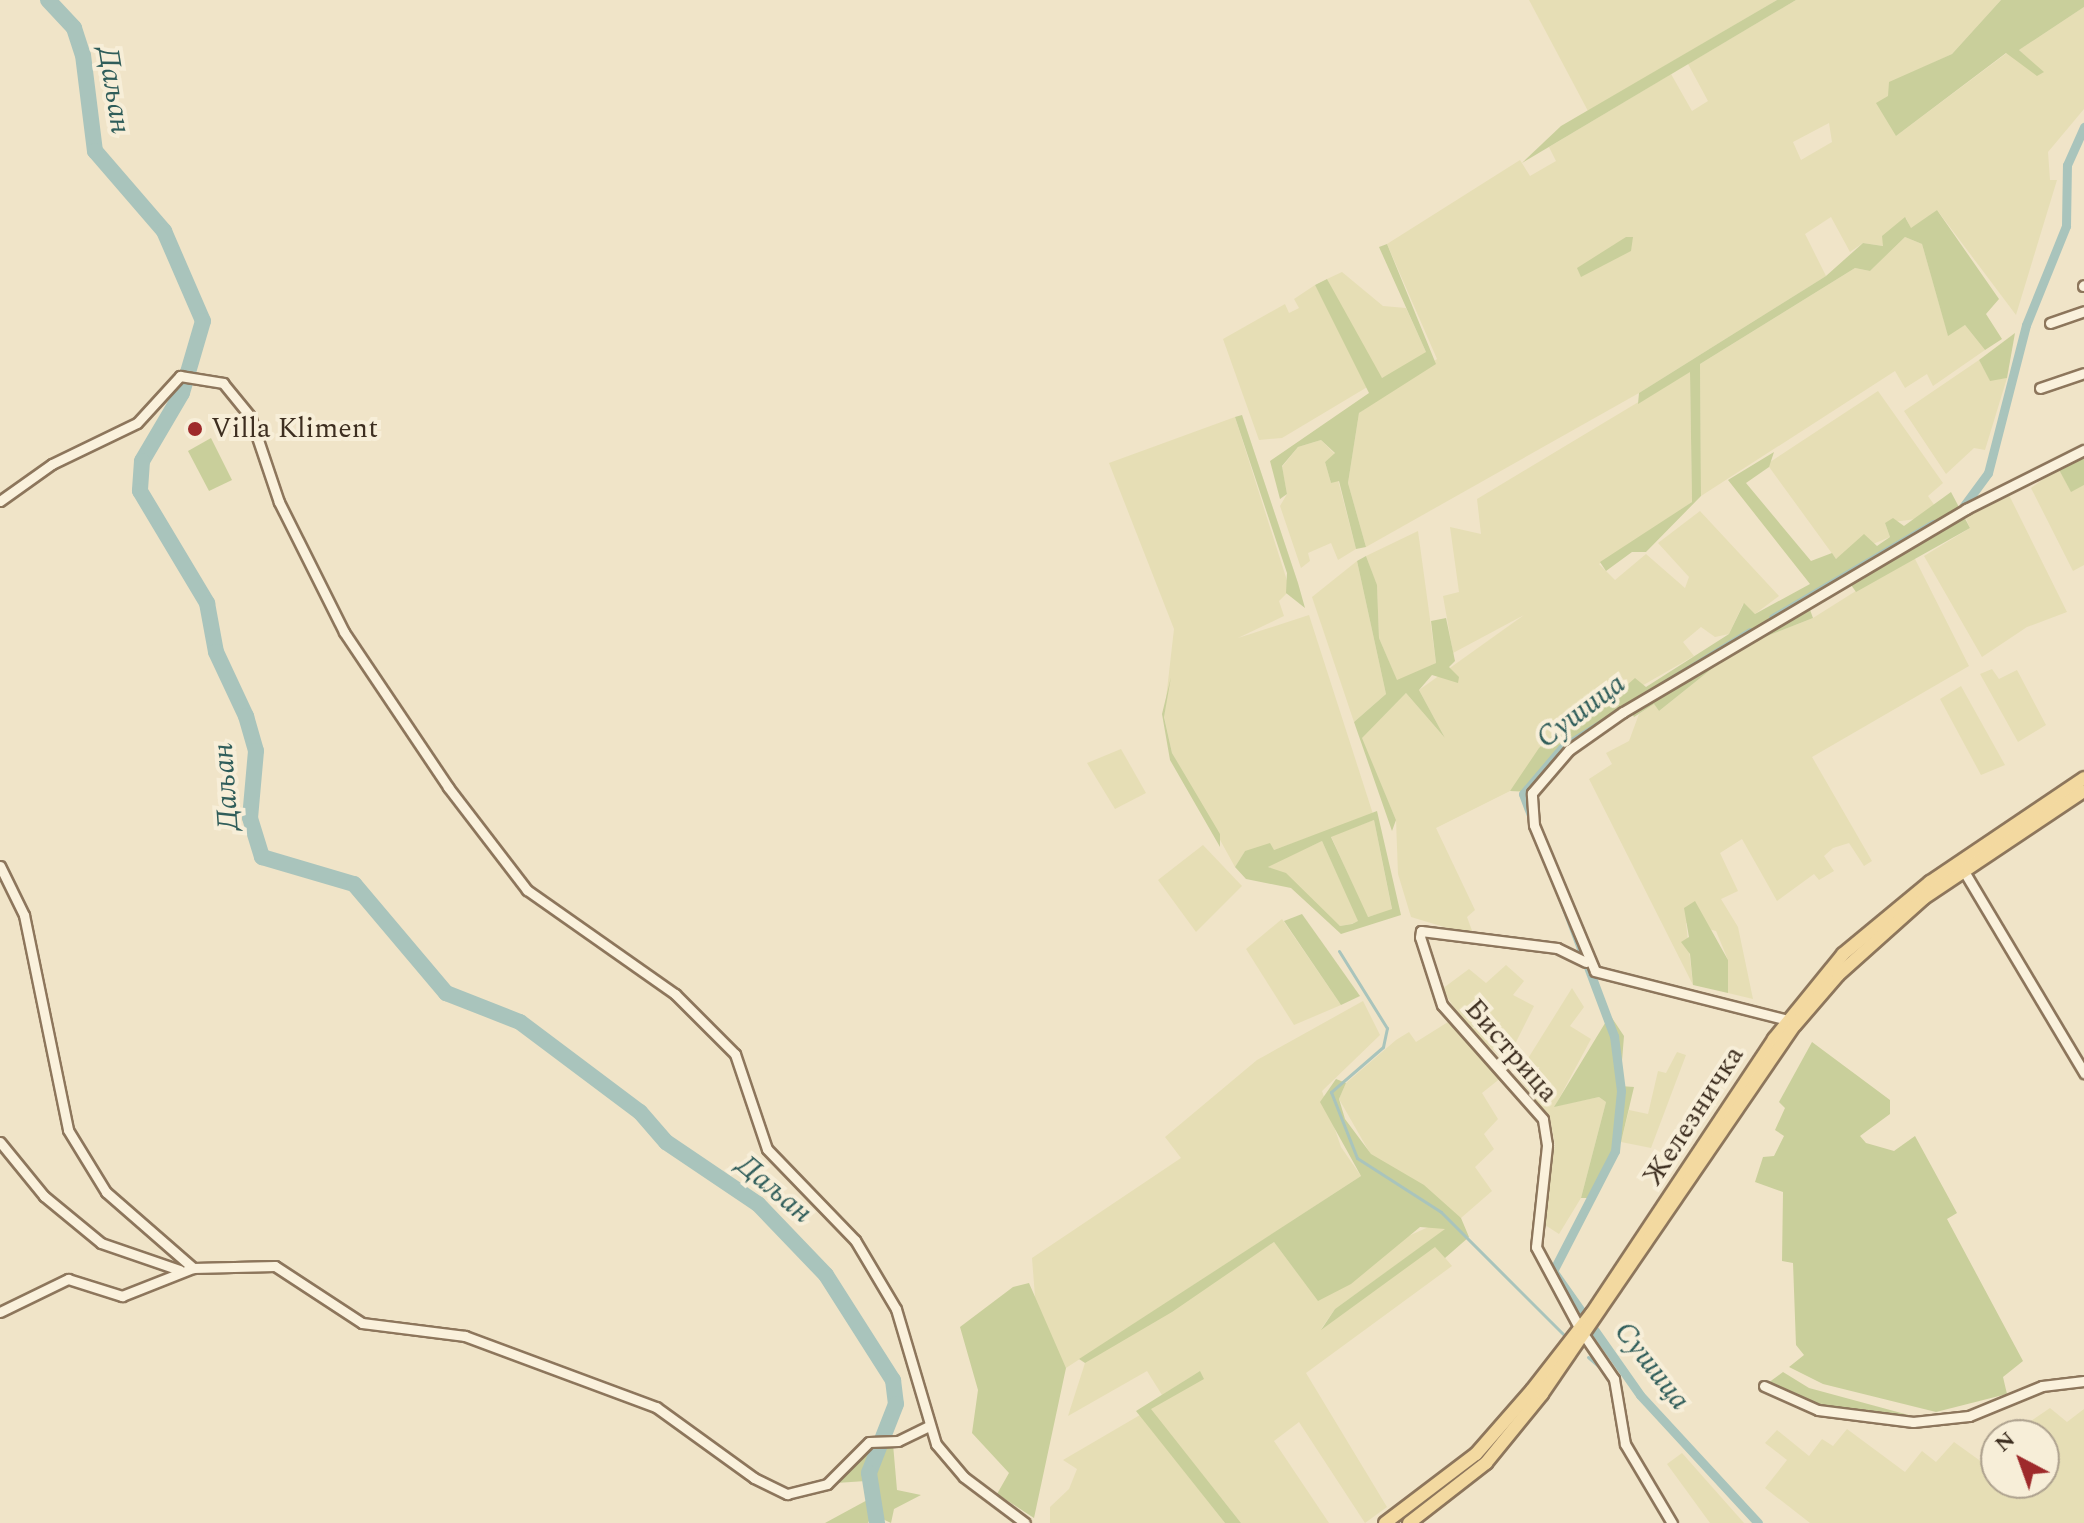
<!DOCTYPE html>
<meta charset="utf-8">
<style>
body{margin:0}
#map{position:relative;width:2084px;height:1523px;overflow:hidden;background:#f0e4c8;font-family:Spectral,serif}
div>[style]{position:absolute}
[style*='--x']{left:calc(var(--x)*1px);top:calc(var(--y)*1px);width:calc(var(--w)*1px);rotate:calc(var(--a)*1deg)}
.farmland>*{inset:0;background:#e6deb5}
.green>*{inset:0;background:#c9cf9b}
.stream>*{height:3px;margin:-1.5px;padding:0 1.5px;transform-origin:1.5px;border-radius:1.5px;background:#a9c4bc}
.canal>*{height:9px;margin:-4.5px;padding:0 4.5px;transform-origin:4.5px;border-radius:4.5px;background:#a9c4bc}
.river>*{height:16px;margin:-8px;padding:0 8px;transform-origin:8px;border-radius:8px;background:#a9c4bc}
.roads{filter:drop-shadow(2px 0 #8d765c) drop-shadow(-2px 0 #8d765c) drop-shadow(0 2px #8d765c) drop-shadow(0 -2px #8d765c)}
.minor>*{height:9px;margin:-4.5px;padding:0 4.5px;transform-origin:4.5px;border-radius:4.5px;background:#faf1dc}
.major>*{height:12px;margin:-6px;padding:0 6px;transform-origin:6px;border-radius:6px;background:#f3d9a0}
.dots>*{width:22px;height:22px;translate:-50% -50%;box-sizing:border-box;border:4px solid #f7eed8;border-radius:50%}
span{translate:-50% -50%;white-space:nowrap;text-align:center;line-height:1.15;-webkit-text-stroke:8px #f7eed8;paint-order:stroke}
.poi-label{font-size:28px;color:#3d2e20}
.left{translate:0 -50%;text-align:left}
.street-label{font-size:28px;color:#3d2e20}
.water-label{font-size:30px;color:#2f5d5a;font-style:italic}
.north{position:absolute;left:1980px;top:1419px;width:80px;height:80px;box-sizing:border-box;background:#f7eed8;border:2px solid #ada18e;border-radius:50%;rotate:319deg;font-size:22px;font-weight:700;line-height:32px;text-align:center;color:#3d2e20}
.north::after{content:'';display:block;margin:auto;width:28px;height:36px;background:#9e2a2b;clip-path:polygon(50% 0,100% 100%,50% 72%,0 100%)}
</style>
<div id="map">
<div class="farmland">
<i style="clip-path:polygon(1529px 0,1777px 0,1588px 111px)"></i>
<i style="clip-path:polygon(evenodd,1796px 0,2001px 0,1952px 54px,1889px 83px,1896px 136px,2007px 53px,2037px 75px,2043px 72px,2019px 50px,2084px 7px,2084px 109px,2048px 152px,2050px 180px,2057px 180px,2016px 315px,1937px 210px,1911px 229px,1906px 218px,1884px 246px,1863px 243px,1850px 252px,1831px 217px,1805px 234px,1826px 276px,1639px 393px,1366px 547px,1348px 483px,1359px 413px,1437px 359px,1387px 244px,1520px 160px,1530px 176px,1556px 161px,1549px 147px,1671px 74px,1692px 111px,1708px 101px,1688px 64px,1796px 0,1829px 123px,1832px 142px,1801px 160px,1793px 142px,1829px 123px)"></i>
<i style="clip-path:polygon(1905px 237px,1922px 244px,1948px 335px,1965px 325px,1985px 350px,1933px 386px,1927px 374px,1905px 388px,1895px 371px,1701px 496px,1700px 364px,1855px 268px,1870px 271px)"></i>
<i style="clip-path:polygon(1342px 272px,1383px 306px,1406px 308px,1426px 352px,1421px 360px,1382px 378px,1370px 366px,1327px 279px)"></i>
<i style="clip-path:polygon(1315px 285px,1369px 386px,1282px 438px,1259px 440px,1223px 339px,1285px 304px,1289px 313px,1299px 308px,1294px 299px)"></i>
<i style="clip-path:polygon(1979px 360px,1990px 380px,2007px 378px,1985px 450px,1974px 448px,1946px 474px,1904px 411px)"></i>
<i style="clip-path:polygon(1690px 371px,1692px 502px,1599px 564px,1615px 580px,1646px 554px,1685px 588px,1689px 577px,1658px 543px,1700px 511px,1779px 596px,1755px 614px,1743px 604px,1729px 634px,1715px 637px,1701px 627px,1683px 642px,1694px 656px,1556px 735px,1510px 791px,1436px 828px,1475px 910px,1467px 917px,1474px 936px,1411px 917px,1398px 874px,1396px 820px,1361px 738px,1406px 693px,1445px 738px,1419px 690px,1524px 615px,1453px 653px,1443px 596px,1459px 592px,1450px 527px,1481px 534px,1477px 499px)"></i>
<i style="clip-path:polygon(1878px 391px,1943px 483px,1928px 496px,1935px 506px,1916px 519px,1885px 523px,1890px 537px,1836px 559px,1767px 464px)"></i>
<i style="clip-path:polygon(1235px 417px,1290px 590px,1279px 601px,1284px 616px,1238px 638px,1309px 615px,1373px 814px,1274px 850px,1245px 851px,1235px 867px,1172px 753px,1164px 716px,1174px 629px,1109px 463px)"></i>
<i style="clip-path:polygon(1321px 440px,1335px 454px,1325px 462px,1331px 483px,1338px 480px,1356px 549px,1338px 560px,1331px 543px,1308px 553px,1310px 561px,1301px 568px,1280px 506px,1287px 494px,1282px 467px,1298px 447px)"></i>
<i style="clip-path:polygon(2058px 468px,2071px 491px,2084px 485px,2084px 565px,2073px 571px,2031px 488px)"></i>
<i style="clip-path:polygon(2008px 493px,2067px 612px,2027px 627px,1982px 657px,1924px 556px,1970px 528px,1964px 514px)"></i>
<i style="clip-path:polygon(1418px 531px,1436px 663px,1397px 681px,1379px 638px,1377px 586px,1366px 556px)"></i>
<i style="clip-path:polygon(1913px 555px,1969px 666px,1812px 757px,1872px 861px,1864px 866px,1849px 843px,1833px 848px,1824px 856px,1834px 871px,1819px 880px,1814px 874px,1777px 901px,1742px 839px,1720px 853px,1738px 891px,1721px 899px,1738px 927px,1753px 999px,1728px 993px,1728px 960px,1716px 931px,1686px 923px,1693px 985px,1589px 779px,1612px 764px,1606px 753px,1629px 741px,1639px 714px,1654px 704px,1659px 711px,1739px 647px,1813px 618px)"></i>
<i style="clip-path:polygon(1357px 561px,1386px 694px,1354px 722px,1312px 597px)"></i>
<i style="clip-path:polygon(1992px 669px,1999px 679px,2017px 670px,2046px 725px,2018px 742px,1980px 674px)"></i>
<i style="clip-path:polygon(1961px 686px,2005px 765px,1981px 775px,1940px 699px)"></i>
<i style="clip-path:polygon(1121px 749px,1146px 793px,1115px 809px,1087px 763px)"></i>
<i style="clip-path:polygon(1374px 820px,1392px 910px,1367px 917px,1331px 836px)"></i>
<i style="clip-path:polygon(1322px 841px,1359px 921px,1351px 924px,1340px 926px,1268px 866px)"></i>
<i style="clip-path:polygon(1203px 845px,1242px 886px,1196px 932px,1158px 880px)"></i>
<i style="clip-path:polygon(1282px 919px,1341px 1005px,1294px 1025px,1246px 949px)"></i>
<i style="clip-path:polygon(1506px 965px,1524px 981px,1513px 995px,1534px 1006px,1506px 1062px,1464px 1023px,1442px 989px,1469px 969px,1486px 983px)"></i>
<i style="clip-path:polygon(1572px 988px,1584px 1007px,1570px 1026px,1591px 1039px,1555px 1106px,1599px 1097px,1606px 1102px,1581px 1198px,1559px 1234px,1542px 1223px,1555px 1145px,1550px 1118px,1517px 1076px)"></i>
<i style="clip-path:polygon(1363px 1001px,1380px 1035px,1322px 1091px,1341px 1147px,1361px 1176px,1066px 1368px,1036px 1310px,1032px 1258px,1181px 1158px,1165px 1137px,1257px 1060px)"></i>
<i style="clip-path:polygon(1448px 1022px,1502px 1077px,1482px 1093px,1498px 1119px,1484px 1134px,1494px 1149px,1475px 1167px,1492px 1191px,1461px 1218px,1371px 1155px,1339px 1099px,1346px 1083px,1396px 1040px,1409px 1032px,1416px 1042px)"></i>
<i style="clip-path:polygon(1677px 1052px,1686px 1055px,1651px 1148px,1621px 1142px,1629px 1110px,1648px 1114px,1658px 1071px,1666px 1073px)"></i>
<i style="clip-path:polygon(1435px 1224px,1446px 1229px,1335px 1309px,1321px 1329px,1435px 1246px,1452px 1266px,1306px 1373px,1387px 1507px,1365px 1523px,1299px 1422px,1274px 1441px,1329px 1523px,1241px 1523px,1150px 1409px,1200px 1371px,1162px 1395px,1147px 1371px,1068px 1416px,1085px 1363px,1274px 1242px,1305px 1283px)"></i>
<i style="clip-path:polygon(2050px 1408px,2067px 1422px,2084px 1409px,2084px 1523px,1810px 1523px,1765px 1488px,1787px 1460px,1765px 1443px,1777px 1430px,1809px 1456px,1822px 1439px,1833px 1446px,1847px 1429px,1905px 1472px,1922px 1451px,1936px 1462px,1954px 1442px,1986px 1465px,1996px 1455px,1996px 1483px,2044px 1483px,2044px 1435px,2015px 1432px)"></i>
<i style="clip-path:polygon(1140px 1415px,1225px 1523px,1050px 1523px,1050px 1507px,1069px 1489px,1077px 1469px,1063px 1460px)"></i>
<i style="clip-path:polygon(1682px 1453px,1744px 1523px,1710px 1523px,1667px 1464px)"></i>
</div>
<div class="green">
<i style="clip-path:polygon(1777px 0,1796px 0,1522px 163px,1561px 126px)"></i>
<i style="clip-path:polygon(2001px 0,2084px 0,2084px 7px,2019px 50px,2044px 72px,2037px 76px,2006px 53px,1896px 136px,1876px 103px,1888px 96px,1889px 82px,1952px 54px)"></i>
<i style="clip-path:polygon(1937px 210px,1999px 299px,1986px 314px,2002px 339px,1985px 350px,1965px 325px,1948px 336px,1922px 244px,1905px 237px,1870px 271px,1855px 268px,1700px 364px,1701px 496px,1646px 552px,1632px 552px,1606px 571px,1600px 562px,1692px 502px,1690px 372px,1638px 404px,1639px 393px,1826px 276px,1863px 243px,1883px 246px,1882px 236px,1905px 217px,1911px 228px)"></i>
<i style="clip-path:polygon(1626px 237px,1633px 237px,1631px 251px,1581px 277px,1577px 268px)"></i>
<i style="clip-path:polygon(1387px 244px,1436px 364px,1359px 413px,1348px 483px,1366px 547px,1356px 549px,1339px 481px,1331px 483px,1325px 462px,1335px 453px,1321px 440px,1298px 447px,1282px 466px,1287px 494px,1280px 499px,1270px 461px,1369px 393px,1315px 285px,1327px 279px,1382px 378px,1426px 352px,1379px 247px)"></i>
<i style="clip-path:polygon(2015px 333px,2007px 378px,1990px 381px,1979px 360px)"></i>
<i style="clip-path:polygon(1242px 415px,1298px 583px,1305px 608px,1286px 593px,1287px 573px,1235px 417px)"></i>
<i style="clip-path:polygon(211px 438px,232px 480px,209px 491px,188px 451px)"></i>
<i style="clip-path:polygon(1774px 452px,1769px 467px,1746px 483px,1811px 561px,1832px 553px,1836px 559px,1864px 534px,1877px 546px,1890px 537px,1885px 523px,1893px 518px,1904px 526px,1951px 492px,1970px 528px,1856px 592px,1849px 582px,1809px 607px,1813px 618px,1739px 647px,1659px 711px,1654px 704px,1634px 717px,1631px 712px,1568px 750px,1529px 792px,1510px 791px,1539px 748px,1600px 691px,1611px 699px,1635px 678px,1646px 687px,1729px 634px,1744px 603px,1755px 614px,1810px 584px,1728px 480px)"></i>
<i style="clip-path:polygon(2084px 453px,2084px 485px,2071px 492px,2058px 468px)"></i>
<i style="clip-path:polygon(1366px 556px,1377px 585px,1379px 638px,1397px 680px,1436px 663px,1431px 621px,1446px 618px,1455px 661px,1449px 667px,1459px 677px,1458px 683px,1432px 675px,1419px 690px,1445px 738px,1406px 693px,1362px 738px,1396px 820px,1392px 831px,1354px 722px,1386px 694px,1357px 561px)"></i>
<i style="clip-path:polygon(1171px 677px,1164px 717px,1172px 753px,1220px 834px,1220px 847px,1170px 760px,1162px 714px)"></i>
<i style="clip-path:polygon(evenodd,1377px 811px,1401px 915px,1341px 934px,1291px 888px,1246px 879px,1235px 867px,1245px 851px,1270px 843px,1274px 850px,1377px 811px,1374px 820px,1392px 909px,1368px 917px,1331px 837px,1374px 820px,1377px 811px,1322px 841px,1358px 921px,1352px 924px,1340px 926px,1286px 873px,1268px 867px,1322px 841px)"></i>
<i style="clip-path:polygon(1695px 901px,1728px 960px,1728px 993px,1693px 985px,1690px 954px,1681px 942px,1689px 937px,1684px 908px)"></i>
<i style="clip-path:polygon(1302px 914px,1329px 952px,1360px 996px,1341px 1005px,1284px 921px)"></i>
<i style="clip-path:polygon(1610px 1015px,1624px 1036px,1620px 1086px,1634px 1087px,1621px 1142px,1590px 1198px,1581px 1198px,1606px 1102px,1599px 1097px,1554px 1107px)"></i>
<i style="clip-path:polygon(1812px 1042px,1890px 1100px,1890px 1114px,1860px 1136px,1866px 1143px,1894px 1151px,1915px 1136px,1957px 1213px,1947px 1219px,2023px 1361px,2003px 1377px,2007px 1394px,1936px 1412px,1823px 1384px,1789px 1367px,1804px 1355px,1796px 1345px,1793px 1263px,1782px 1261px,1783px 1192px,1755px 1182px,1763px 1157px,1774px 1156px,1784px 1136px,1775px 1130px,1785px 1108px,1779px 1102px)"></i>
<i style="clip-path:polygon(1336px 1079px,1346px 1083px,1339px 1099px,1345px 1119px,1371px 1154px,1424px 1185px,1461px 1218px,1469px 1237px,1445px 1258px,1435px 1247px,1321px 1330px,1335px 1309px,1445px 1229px,1420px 1227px,1351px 1284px,1318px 1301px,1274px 1242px,1172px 1312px,1085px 1363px,1079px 1359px,1361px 1176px,1320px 1102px)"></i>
<i style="clip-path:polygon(1029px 1283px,1066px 1368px,1034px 1518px,997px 1494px,1009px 1473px,972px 1433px,978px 1390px,960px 1327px,1013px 1287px)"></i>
<i style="clip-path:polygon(1200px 1371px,1204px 1379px,1151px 1409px,1241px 1523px,1225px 1523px,1136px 1411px)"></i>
<i style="clip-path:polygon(1783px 1372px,1809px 1388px,1916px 1417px,1808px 1403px,1768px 1383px)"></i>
<i style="clip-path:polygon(893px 1444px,897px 1490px,921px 1495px,894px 1509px,891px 1523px,872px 1514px,868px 1523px,825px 1523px,871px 1498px,866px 1481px,836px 1483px,866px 1447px)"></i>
</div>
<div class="stream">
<i style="--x:1339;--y:951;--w:91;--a:58.1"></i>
<i style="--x:1387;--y:1028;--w:19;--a:102"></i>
<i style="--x:1383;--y:1047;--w:69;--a:139.1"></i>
<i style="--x:1331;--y:1092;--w:71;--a:68.5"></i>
<i style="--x:1357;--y:1158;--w:100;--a:32.7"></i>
<i style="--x:1441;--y:1212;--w:174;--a:45"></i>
<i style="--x:1588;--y:1357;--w:20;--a:41"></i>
</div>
<div class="canal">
<i style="--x:1963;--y:507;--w:42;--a:-53.7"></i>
<i style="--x:1988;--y:473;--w:153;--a:-75.6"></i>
<i style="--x:2026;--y:325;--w:107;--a:-68"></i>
<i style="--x:2066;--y:226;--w:61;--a:-89.1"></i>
<i style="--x:2067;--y:165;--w:42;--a:-65.9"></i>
<i style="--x:1773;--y:618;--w:186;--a:-30.4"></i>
<i style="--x:1750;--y:632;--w:221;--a:148.3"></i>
<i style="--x:1562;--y:748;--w:60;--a:130.3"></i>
<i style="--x:1523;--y:794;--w:259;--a:69.4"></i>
<i style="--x:1614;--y:1036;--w:55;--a:82.7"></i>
<i style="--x:1621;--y:1091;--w:60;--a:95.7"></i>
<i style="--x:1615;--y:1151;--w:135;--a:117.3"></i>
<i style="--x:1553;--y:1271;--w:151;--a:54.9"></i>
<i style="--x:1640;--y:1395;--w:174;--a:47.3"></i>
</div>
<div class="river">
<i style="--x:48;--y:0;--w:38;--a:47"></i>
<i style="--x:74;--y:28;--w:28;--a:72"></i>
<i style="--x:83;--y:55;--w:97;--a:82.9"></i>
<i style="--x:95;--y:151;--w:106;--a:49.2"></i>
<i style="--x:164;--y:231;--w:98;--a:66.6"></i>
<i style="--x:203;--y:321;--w:75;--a:106.3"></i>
<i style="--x:182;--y:393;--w:79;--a:120.5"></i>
<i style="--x:142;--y:461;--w:30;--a:94"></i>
<i style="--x:140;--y:491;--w:131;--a:59.1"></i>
<i style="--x:207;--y:603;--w:50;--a:79.6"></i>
<i style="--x:216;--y:652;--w:71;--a:64.9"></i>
<i style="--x:246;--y:716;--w:36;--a:74"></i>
<i style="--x:256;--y:751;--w:67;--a:95.1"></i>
<i style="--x:250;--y:818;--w:41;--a:72.9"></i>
<i style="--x:262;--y:857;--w:96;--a:16.4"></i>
<i style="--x:354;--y:884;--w:143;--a:49.8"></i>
<i style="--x:446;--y:993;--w:79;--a:21.4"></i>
<i style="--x:520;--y:1022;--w:150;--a:36.9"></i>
<i style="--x:640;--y:1112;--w:40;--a:49"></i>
<i style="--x:666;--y:1142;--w:111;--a:34"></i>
<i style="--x:758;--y:1204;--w:98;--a:46.2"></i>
<i style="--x:826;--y:1275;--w:125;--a:57.5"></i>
<i style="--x:893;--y:1380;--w:24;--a:83"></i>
<i style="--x:896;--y:1404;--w:74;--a:111.4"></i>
<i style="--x:869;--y:1473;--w:51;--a:80.9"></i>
</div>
<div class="roads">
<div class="minor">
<i style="--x:2083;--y:286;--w:1;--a:-45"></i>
<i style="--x:2050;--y:323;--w:36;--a:-19"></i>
<i style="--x:2040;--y:388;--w:46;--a:-18.8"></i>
<i style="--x:0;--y:501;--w:64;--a:-35.4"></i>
<i style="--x:52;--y:464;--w:94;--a:-25.8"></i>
<i style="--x:137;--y:423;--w:64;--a:-47.5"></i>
<i style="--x:180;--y:376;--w:44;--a:9.2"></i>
<i style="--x:223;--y:383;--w:43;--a:50.7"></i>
<i style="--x:250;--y:416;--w:91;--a:71.4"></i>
<i style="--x:279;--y:502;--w:145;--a:63.4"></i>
<i style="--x:344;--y:632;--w:187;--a:56.1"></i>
<i style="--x:448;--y:787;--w:130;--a:52.5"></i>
<i style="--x:527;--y:890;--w:181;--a:35.1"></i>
<i style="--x:675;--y:994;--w:85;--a:45"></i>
<i style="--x:735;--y:1054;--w:100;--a:71.4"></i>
<i style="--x:767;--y:1149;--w:127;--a:46"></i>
<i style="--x:855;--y:1240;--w:80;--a:59.3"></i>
<i style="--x:896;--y:1309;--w:141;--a:73.5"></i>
<i style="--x:936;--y:1444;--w:43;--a:49.7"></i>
<i style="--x:964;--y:1477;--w:76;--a:37"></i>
<i style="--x:0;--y:866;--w:55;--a:63.9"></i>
<i style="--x:24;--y:915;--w:219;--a:78.4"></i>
<i style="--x:68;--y:1130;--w:73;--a:58.5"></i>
<i style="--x:106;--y:1192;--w:116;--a:41.1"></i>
<i style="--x:1962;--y:868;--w:239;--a:59.2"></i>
<i style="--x:1788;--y:1020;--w:199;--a:-165.8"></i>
<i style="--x:1595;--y:971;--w:158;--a:-112.7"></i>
<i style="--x:1534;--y:825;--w:32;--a:-94"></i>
<i style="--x:1532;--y:793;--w:57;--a:-49.3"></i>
<i style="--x:1569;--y:750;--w:66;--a:-35.1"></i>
<i style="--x:1623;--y:712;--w:399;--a:-30.6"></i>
<i style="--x:1966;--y:509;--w:132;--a:-26.6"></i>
<i style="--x:0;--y:1142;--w:70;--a:50.8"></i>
<i style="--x:44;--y:1196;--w:74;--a:39.5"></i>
<i style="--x:101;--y:1243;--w:83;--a:18.9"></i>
<i style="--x:0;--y:1312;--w:76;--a:-25.9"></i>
<i style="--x:68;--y:1279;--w:57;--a:17.5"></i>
<i style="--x:122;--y:1296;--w:76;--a:-21.5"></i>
<i style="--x:193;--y:1268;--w:82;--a:-1.4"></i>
<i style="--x:275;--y:1266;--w:104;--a:33.2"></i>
<i style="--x:362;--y:1323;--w:104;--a:7.2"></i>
<i style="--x:465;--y:1336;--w:204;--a:20.4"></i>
<i style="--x:656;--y:1407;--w:121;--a:35.9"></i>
<i style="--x:754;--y:1478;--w:37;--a:26"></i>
<i style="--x:787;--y:1494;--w:41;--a:-14"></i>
<i style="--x:827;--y:1484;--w:59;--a:-45"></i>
<i style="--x:869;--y:1442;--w:29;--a:-2"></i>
<i style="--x:898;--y:1441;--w:34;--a:-26"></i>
<i style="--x:1580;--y:1329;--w:93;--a:-118.2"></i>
<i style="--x:1536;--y:1247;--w:103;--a:-83.8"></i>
<i style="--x:1547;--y:1145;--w:26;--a:-99"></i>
<i style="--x:1543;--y:1119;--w:152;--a:-131.5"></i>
<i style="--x:1442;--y:1005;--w:71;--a:-107.9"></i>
<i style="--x:1420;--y:937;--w:6;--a:-81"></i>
<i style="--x:1421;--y:931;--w:137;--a:7.1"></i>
<i style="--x:1557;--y:948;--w:32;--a:26"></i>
<i style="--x:1586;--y:1338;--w:50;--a:55.7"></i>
<i style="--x:1614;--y:1379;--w:66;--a:80.4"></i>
<i style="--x:1625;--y:1444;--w:92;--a:59.3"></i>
<i style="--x:1764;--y:1386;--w:59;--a:24"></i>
<i style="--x:1818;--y:1410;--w:96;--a:7.2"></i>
<i style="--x:1913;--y:1422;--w:56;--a:-6.1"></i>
<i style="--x:1969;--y:1416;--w:79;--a:-22.3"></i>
<i style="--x:2042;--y:1386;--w:42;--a:-6.8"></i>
</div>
<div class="major">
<i style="--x:1385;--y:1523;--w:114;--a:-37.2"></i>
<i style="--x:1476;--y:1454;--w:85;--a:-48.8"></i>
<i style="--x:1532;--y:1390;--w:98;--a:-52.1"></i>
<i style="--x:1592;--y:1313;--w:329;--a:-56.4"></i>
<i style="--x:1774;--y:1039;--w:109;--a:-50.9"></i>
<i style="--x:1843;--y:954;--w:113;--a:-39.6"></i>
<i style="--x:1930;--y:882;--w:186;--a:-34"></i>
<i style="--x:1409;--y:1523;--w:98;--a:-37.9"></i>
<i style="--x:1486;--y:1463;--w:89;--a:-50.9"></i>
<i style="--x:1542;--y:1394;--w:447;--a:-55.6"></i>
<i style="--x:1795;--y:1025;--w:66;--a:-49.3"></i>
<i style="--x:1838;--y:975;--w:115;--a:-41.8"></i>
<i style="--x:1924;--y:898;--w:192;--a:-33.8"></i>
</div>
</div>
<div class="dots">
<i style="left:195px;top:429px;background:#9e2a2b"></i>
</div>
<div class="poi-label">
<span class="left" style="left:211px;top:429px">Villa Kliment</span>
</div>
<div class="street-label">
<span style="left:1511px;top:1051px;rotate:49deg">Бистрица</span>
<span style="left:1694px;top:1116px;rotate:-57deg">Железничка</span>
</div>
<div class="water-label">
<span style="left:114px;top:90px;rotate:81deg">Даљан</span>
<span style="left:1581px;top:711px;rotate:-37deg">Сушица</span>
<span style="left:226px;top:787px;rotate:-94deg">Даљан</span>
<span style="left:774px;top:1189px;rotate:40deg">Даљан</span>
<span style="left:1652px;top:1366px;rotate:52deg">Сушица</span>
</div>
<div class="north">N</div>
</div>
